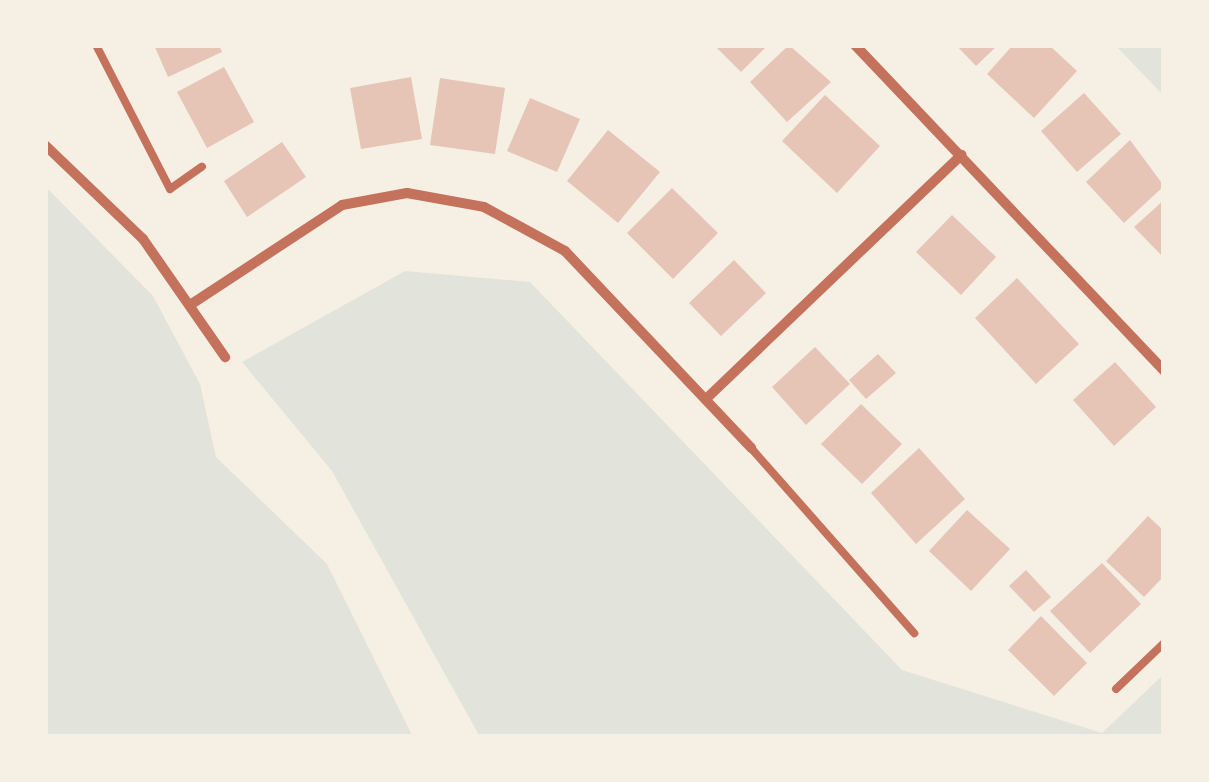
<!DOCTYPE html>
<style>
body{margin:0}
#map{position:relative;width:1209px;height:782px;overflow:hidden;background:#f6efe4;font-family:"Noto Serif",serif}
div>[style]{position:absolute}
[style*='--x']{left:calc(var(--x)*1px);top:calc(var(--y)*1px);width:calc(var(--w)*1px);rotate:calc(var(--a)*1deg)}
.green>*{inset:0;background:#e2e4dc}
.building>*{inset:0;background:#e6c5b7}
.service>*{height:8px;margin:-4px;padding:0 4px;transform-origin:4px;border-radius:4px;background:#c5725c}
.minor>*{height:10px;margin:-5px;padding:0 5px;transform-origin:5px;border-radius:5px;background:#c5725c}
span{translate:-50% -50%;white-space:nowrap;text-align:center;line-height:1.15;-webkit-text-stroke:10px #f6efe4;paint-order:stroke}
.frame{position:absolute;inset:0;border:48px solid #f6efe4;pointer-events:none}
</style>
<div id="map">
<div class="green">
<i style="clip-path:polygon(1115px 45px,1164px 45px,1164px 96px)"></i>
<i style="clip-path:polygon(45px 186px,153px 296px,200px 384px,216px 457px,327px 564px,413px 737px,45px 737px)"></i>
<i style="clip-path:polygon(405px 271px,530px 282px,902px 670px,1102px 733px,1164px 674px,1164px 737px,480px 737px,332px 471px,242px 362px)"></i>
</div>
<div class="building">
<i style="clip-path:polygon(154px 45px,219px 45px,222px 52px,168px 77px)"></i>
<i style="clip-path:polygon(714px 45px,768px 45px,741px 72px)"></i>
<i style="clip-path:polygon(789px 45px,831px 82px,787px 122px,750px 82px)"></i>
<i style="clip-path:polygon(956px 45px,998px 45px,976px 66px)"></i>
<i style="clip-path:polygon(1013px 45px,1049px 45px,1077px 71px,1034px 118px,987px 74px)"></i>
<i style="clip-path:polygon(224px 67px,254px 122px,207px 148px,177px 92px)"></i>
<i style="clip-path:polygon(411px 77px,422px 139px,361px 149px,350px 88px)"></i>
<i style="clip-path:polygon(440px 78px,505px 88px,495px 154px,430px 145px)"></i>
<i style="clip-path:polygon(1084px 93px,1121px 134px,1077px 172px,1041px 131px)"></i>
<i style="clip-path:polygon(825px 95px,880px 146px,837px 193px,782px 141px)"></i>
<i style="clip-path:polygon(530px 98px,580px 119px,557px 172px,507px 151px)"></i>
<i style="clip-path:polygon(608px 130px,660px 172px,618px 223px,567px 181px)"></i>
<i style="clip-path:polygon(1130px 140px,1164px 186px,1124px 223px,1086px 182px)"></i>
<i style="clip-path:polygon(282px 142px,306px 177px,247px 217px,224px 181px)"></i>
<i style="clip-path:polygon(672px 188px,718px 233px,673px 279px,627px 233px)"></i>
<i style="clip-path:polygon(1164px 200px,1164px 258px,1134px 227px)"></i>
<i style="clip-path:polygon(952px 215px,996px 257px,961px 295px,916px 252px)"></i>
<i style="clip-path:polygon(734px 260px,766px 293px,721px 336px,689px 303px)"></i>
<i style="clip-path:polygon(1017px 278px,1079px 344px,1036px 384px,975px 318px)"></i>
<i style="clip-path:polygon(815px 347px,850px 384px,806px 425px,772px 387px)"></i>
<i style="clip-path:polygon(878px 354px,896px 373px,866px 399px,849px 380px)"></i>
<i style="clip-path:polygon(1115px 362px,1156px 407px,1114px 446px,1073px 400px)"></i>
<i style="clip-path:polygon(861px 404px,902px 444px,862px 484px,821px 444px)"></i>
<i style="clip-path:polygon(919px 448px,965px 499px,916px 544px,871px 493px)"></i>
<i style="clip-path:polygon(967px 510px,1010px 549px,971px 591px,929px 551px)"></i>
<i style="clip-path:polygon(1148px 516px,1164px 531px,1164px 576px,1144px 597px,1106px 561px)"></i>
<i style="clip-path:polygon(1102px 563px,1141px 604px,1090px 653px,1050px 611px)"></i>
<i style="clip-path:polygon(1026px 570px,1051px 597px,1034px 612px,1009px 586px)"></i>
<i style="clip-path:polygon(1041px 616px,1087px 663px,1054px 696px,1008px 650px)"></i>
</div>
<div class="service">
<i style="--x:96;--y:45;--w:162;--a:62.8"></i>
<i style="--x:170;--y:189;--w:39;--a:-35"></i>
<i style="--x:751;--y:448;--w:247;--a:48.6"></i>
<i style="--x:1116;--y:689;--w:66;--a:-43.8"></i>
</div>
<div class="minor">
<i style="--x:855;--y:45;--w:449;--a:46.5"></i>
<i style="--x:45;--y:145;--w:136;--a:43.8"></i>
<i style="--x:143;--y:239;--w:144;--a:55.2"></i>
<i style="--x:190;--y:305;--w:182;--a:-33.3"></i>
<i style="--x:342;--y:205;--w:66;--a:-10.5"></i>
<i style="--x:407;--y:193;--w:78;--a:10.3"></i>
<i style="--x:484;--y:207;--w:92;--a:28.5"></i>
<i style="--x:565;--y:251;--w:271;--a:46.6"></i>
<i style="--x:707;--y:398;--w:352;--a:-43.7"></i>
</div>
<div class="frame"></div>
</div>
